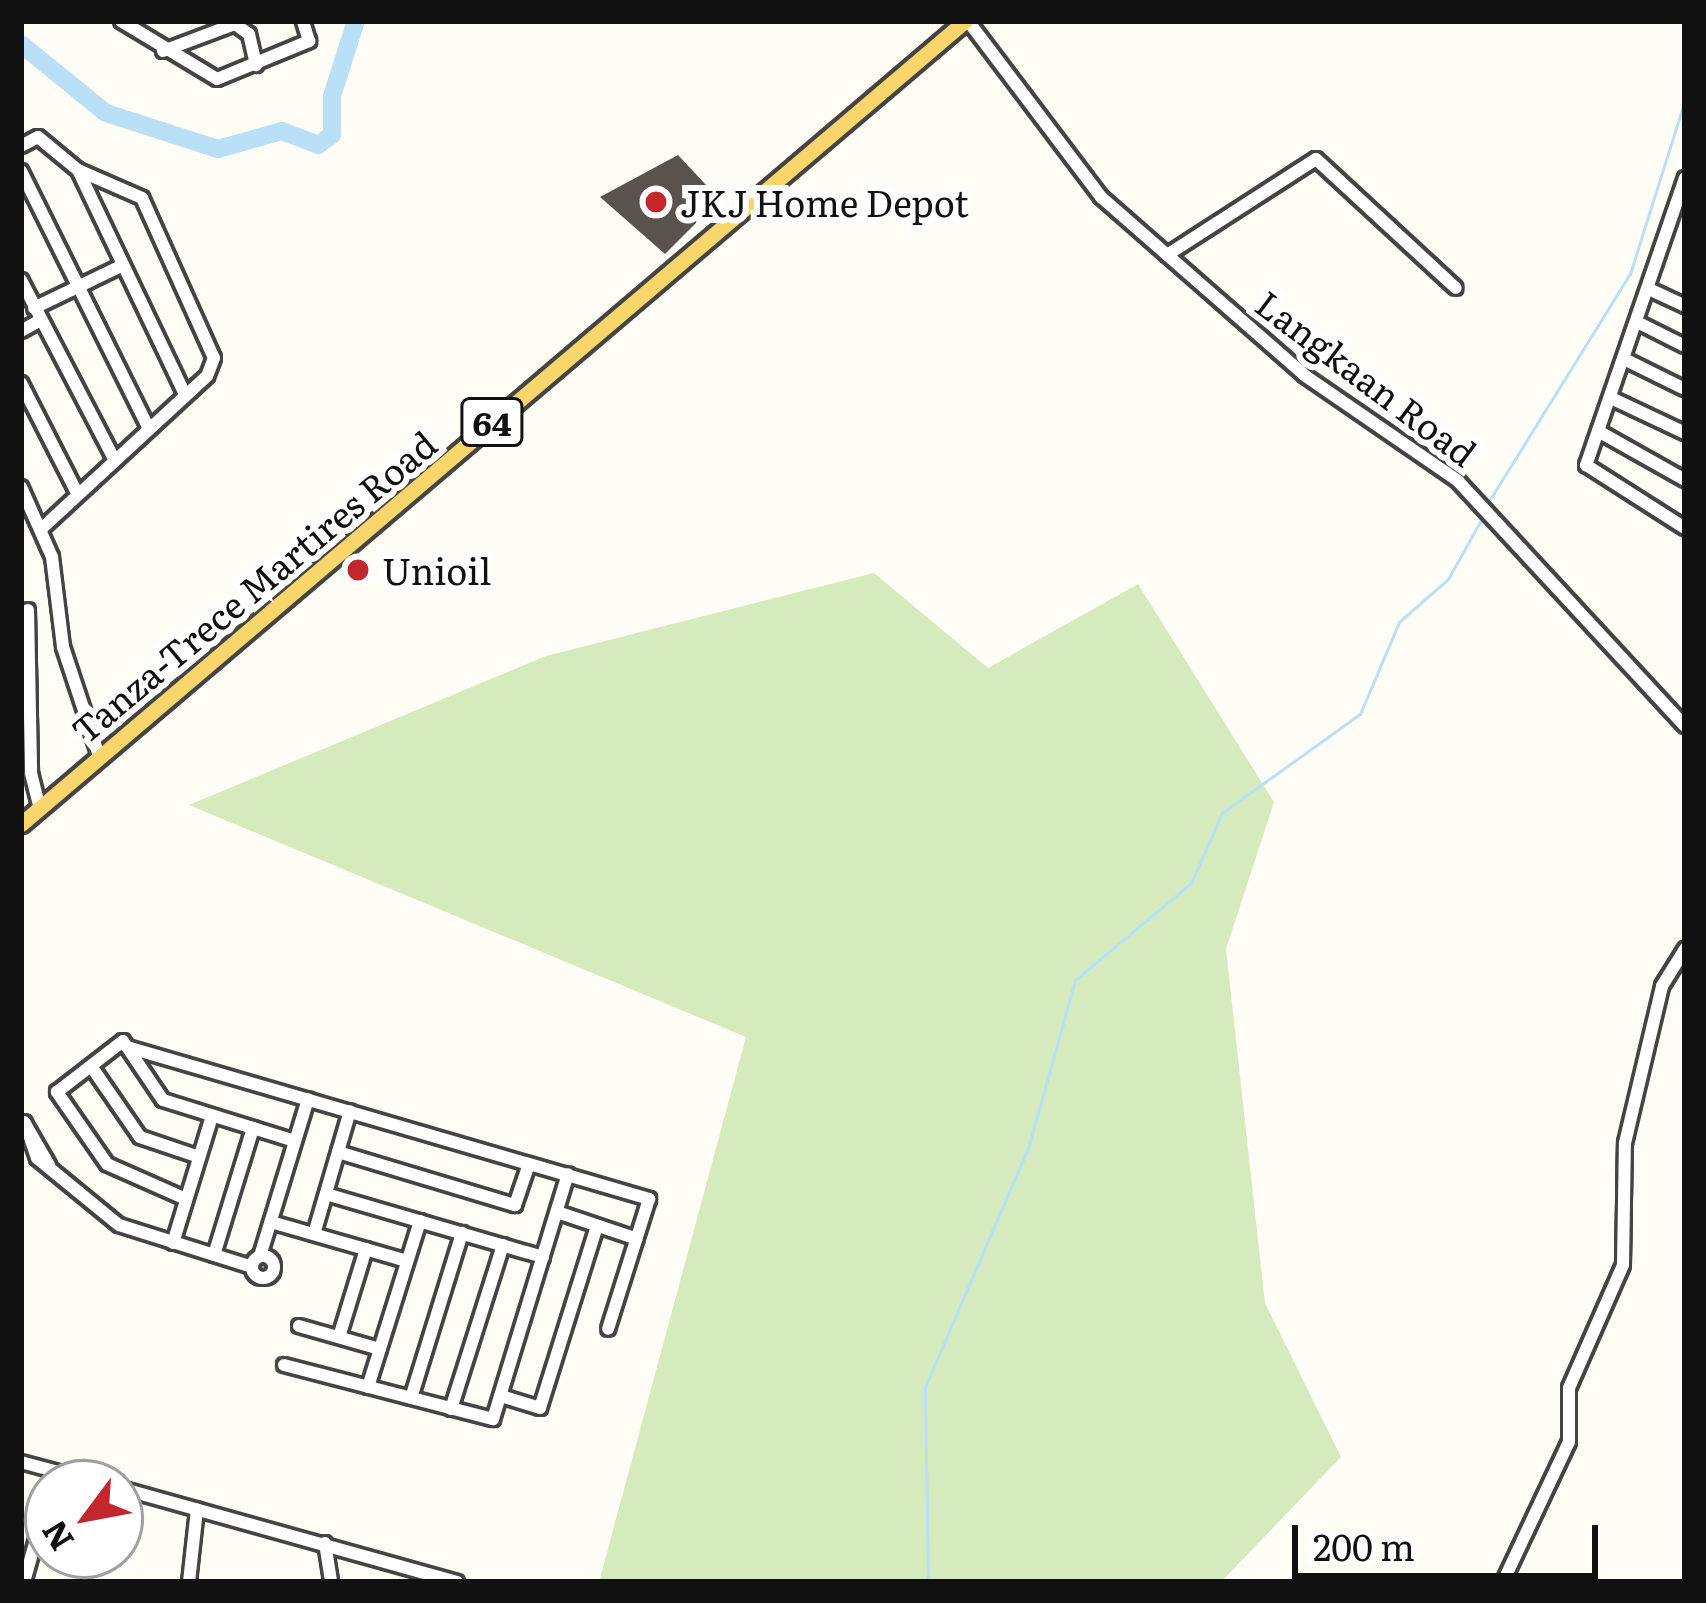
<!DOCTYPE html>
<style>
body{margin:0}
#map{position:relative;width:1706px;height:1603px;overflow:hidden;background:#fffdf5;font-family:Literata,serif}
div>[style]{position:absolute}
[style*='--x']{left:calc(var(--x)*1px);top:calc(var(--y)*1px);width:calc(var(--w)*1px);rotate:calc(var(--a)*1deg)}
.green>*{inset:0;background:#d5ebbd}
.stream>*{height:3px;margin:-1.5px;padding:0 1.5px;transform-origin:1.5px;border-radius:1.5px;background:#b9e0f7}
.river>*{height:18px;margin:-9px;padding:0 9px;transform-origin:9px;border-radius:9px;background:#b9e0f7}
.building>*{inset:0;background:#5a524d}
.roads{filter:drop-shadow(3px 0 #444) drop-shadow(-3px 0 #444) drop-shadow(0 3px #444) drop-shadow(0 -3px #444)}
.minor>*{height:12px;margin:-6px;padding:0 6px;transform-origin:6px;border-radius:6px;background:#fff}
.minor>.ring{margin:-6px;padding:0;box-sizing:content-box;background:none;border:12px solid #fff;border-radius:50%}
.major>*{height:15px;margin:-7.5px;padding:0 7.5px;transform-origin:7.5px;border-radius:7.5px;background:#f9d66b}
.dots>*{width:33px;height:33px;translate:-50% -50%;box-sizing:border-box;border:6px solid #fff;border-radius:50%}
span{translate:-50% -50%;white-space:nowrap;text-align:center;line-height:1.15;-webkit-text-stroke:12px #fff;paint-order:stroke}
.shield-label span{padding:3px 9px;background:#fff;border:3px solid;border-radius:9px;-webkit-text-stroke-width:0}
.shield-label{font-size:33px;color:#111;font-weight:700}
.poi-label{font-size:36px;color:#111}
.left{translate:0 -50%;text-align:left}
.street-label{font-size:36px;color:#111}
.frame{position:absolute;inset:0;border:24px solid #111;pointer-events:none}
.north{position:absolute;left:24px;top:1459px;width:120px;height:120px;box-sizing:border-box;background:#fff;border:3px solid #a0a0a0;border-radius:50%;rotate:238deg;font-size:33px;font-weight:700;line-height:48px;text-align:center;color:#111}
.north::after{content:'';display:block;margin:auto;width:42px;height:54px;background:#c4262e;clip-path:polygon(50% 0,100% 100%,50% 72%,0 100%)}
.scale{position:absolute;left:1292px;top:1525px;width:306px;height:54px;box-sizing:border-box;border:6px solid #111;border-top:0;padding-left:15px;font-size:36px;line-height:42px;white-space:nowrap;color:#111;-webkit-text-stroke:9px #fff;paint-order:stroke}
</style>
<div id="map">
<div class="green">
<i style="clip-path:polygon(874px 573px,988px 668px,1138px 584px,1274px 802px,1226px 949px,1265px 1303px,1341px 1457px,1221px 1582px,599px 1582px,746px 1037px,189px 805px,546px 656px)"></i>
</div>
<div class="stream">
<i style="--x:1489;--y:501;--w:267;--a:-58.2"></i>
<i style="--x:1630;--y:274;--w:182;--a:-72.5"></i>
<i style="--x:928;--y:1582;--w:195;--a:-90.9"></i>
<i style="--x:925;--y:1387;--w:263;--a:-66.7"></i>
<i style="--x:1029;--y:1145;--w:171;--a:-74.4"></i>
<i style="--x:1075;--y:980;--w:151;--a:-39.9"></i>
<i style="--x:1191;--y:883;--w:77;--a:-66.1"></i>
<i style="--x:1222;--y:813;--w:170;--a:-35.7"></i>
<i style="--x:1360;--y:714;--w:100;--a:-67"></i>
<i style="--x:1399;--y:622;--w:65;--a:-41.3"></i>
<i style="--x:1448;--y:579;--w:68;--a:-60.8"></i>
</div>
<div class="river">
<i style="--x:21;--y:44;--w:109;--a:39.1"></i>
<i style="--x:106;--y:113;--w:118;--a:17.8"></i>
<i style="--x:218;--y:149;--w:66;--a:-15.7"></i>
<i style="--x:282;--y:131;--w:39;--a:21"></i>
<i style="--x:318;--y:145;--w:17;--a:-36"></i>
<i style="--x:332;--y:135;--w:39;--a:-90"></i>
<i style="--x:332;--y:96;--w:79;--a:-72.3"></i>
</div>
<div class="building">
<i style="clip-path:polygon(678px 155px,707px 186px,700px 193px,712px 207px,665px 254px,600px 197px)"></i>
</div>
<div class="roads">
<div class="minor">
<i style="--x:121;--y:21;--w:112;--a:31.1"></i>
<i style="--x:217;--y:79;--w:100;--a:-22.4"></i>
<i style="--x:309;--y:41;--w:21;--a:-107"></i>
<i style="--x:968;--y:21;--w:221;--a:52.9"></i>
<i style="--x:1101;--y:197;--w:270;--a:41.2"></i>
<i style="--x:1304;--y:375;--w:187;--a:34.5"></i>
<i style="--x:1458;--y:481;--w:334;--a:47.2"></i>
<i style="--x:163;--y:51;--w:77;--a:-20.6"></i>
<i style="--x:235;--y:24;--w:17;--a:36"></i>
<i style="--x:249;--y:34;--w:32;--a:77"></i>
<i style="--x:21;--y:146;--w:19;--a:-28"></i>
<i style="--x:38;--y:137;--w:52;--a:39.5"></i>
<i style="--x:78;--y:170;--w:70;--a:23.6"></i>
<i style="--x:142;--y:198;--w:175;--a:65.8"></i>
<i style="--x:214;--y:358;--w:19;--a:111"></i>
<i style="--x:207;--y:376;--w:224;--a:137.3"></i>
<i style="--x:78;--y:170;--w:248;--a:64.5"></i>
<i style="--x:21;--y:171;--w:286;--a:63.6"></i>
<i style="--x:1685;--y:178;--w:304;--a:109"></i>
<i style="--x:1586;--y:465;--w:117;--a:32.5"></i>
<i style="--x:1167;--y:255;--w:177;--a:-32.8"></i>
<i style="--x:1316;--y:159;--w:190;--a:42.7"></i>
<i style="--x:21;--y:280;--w:202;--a:62.5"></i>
<i style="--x:1651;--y:290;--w:38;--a:25"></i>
<i style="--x:34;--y:308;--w:97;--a:-25.8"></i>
<i style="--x:1639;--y:323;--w:51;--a:26.6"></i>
<i style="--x:21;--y:331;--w:23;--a:-29"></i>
<i style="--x:1624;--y:359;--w:68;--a:26.2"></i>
<i style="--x:21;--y:383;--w:123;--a:63"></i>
<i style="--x:1611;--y:398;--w:82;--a:25.3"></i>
<i style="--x:1598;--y:431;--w:100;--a:29.4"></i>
<i style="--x:21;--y:487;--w:77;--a:66.1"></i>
<i style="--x:52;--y:557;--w:91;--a:83"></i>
<i style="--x:63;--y:647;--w:115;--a:71.7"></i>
<i style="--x:28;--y:610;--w:163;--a:88.9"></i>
<i style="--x:31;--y:773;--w:36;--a:76"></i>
<i style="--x:127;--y:1047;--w:544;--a:16.23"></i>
<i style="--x:649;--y:1199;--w:136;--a:107.5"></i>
<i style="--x:91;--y:1066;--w:86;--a:55.4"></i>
<i style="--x:140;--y:1137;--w:62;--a:18.7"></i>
<i style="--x:24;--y:1122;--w:50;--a:59.8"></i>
<i style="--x:25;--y:1123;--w:37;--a:71"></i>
<i style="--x:37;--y:1158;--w:106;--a:39.3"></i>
<i style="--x:119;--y:1225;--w:139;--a:17.5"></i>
<i style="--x:338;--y:1152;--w:185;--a:16.7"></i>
<i style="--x:515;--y:1205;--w:43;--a:-71.1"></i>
<i style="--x:326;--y:1194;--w:226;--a:16.2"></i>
<i style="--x:186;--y:1199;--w:86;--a:-156.1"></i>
<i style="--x:107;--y:1164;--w:88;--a:-124.8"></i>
<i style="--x:57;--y:1092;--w:83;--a:-37.7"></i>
<i style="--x:123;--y:1041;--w:71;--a:55.9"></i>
<i style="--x:163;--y:1100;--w:138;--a:17.3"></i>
<i style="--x:557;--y:1212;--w:84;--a:18.6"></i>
<i style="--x:271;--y:1222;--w:141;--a:16"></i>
<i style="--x:314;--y:1234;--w:128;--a:-73.7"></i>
<i style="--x:173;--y:1243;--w:133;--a:-72.9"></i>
<i style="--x:214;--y:1255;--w:133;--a:-72.9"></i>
<i style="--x:260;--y:1256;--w:164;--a:-73"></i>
<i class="ring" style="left:252px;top:1256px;width:10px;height:10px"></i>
<i style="--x:299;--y:1326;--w:84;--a:15.9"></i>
<i style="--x:339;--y:1337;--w:92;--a:-72.9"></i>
<i style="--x:284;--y:1365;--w:216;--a:14.5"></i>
<i style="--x:493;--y:1419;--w:256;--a:-73"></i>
<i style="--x:368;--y:1387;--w:174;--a:-72.6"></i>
<i style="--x:501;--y:1396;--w:41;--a:17.1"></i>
<i style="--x:540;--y:1408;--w:191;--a:-72.6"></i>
<i style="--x:411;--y:1398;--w:173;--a:-72.8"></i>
<i style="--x:451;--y:1409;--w:172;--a:-72.4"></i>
<i style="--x:21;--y:1462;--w:81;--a:15.1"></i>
<i style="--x:120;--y:1488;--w:350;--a:15.6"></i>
<i style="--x:325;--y:1543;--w:39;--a:81"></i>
<i style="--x:24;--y:1582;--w:87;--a:-74.1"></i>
<i style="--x:189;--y:1582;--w:73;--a:-83.7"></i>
<i style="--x:1503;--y:1582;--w:155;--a:-64.8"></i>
<i style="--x:1569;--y:1442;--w:54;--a:-90"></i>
<i style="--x:1569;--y:1388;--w:134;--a:-66.3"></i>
<i style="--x:1623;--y:1265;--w:122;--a:-89.1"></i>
<i style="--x:1625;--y:1143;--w:161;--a:-76.7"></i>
<i style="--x:1662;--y:986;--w:44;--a:-58.1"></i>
</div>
<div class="major">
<i style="--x:21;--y:824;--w:1239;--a:-40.39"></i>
</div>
</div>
<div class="dots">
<i style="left:656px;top:202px;background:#c4262e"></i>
<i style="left:358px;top:570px;background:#c4262e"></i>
</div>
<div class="shield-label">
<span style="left:492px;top:422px">64</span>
</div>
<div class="poi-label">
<span class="left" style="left:680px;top:202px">JKJ Home Depot</span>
<span class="left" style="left:382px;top:570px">Unioil</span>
</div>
<div class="street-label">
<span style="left:1367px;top:377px;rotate:37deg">Langkaan Road</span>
<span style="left:253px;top:586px;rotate:-40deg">Tanza-Trece Martires Road</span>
</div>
<div class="frame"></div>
<div class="north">N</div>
<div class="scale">200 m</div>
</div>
